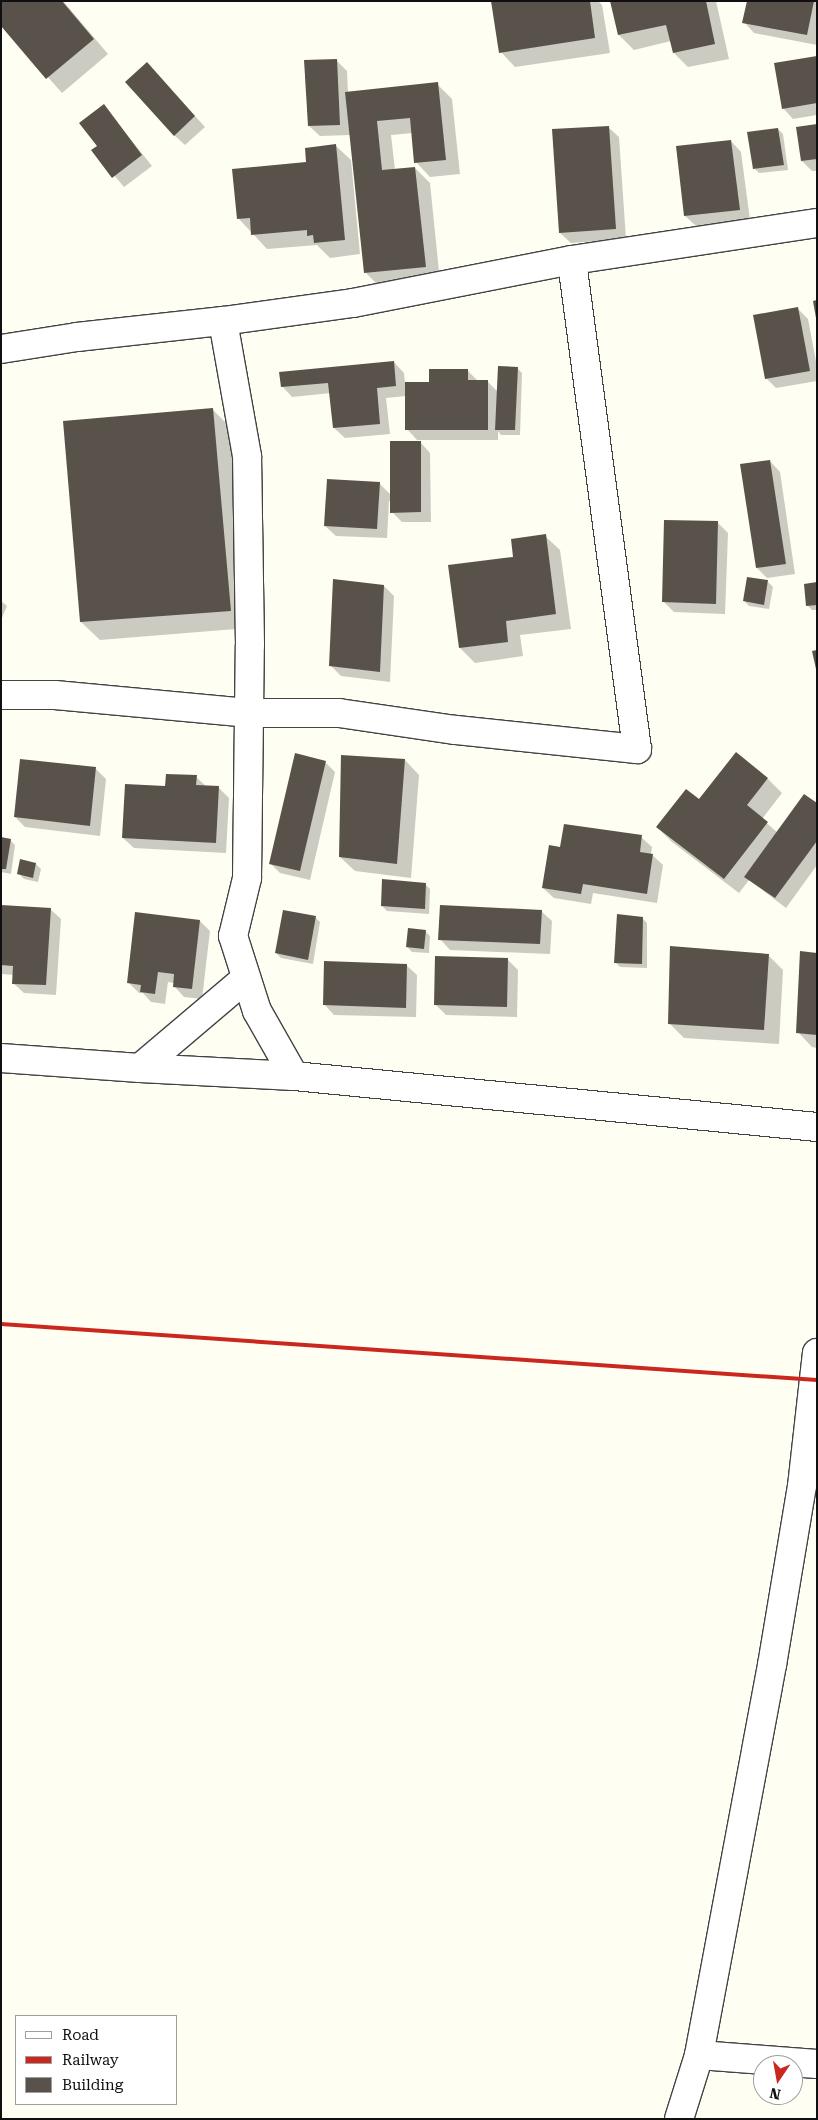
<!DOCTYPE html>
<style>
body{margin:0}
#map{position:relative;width:818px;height:2120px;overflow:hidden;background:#fffef3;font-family:"Roboto Serif",serif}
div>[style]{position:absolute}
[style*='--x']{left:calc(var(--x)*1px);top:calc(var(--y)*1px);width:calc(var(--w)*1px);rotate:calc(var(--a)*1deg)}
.shadow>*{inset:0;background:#0003}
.building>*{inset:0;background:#59524b}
.roads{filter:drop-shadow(1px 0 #434343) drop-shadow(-1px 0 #434343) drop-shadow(0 1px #434343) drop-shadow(0 -1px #434343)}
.minor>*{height:28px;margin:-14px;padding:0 14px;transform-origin:14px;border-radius:14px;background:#fff}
.rail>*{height:4px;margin:-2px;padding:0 2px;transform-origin:2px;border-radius:2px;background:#ca281e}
span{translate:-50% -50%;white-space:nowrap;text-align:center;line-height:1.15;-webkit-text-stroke:5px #fff;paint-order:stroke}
.frame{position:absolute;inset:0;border:2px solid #101010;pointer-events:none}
.legend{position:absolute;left:15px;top:2015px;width:162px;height:90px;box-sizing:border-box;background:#fff;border:1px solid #9f9f9f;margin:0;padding:6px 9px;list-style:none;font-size:15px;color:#101010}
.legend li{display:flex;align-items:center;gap:10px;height:25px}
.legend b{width:25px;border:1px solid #9f9f9f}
.north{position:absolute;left:753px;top:2055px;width:50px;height:50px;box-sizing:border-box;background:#fff;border:1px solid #9f9f9f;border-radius:50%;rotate:192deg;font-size:14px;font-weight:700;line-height:20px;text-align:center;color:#101010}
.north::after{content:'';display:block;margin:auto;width:18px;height:22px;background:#ca281e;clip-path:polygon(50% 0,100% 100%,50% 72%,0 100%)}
</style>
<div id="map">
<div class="shadow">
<i style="clip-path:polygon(1px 1px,63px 1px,108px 54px,62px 93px,1px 24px)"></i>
<i style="clip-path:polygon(492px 1px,598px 1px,602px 5px,610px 53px,515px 67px,501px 52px)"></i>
<i style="clip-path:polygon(611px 1px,716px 1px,729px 59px,688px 67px,674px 53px,671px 41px,634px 50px,619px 35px)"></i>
<i style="clip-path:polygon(748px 1px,817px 1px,817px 45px,754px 33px,744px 22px)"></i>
<i style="clip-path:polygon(817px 57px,817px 115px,793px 119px,783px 108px)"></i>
<i style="clip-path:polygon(336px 60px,347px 71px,348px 93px,437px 84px,452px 99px,460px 174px,430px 177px,416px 162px,413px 133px,391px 135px,395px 170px,415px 168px,430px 183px,440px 281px,380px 287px,365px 272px,351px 135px,320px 136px,309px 126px)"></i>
<i style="clip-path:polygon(157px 74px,205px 127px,185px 145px,174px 135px)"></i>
<i style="clip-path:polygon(104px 106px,152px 166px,124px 187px,93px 150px,98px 146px)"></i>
<i style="clip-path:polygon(817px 125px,817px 171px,812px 171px,802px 161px,797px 128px)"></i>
<i style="clip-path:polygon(608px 127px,619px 137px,626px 239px,571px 243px,560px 233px)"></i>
<i style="clip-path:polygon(778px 129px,783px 134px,788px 170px,759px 173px,754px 168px)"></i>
<i style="clip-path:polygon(731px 141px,741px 152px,750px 220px,696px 226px,685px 216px,677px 147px)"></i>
<i style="clip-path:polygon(336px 146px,351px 160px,360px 254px,330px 258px,317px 245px,267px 249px,239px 219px,307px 164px)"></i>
<i style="clip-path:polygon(798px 309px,808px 319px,817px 367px,817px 381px,776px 388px,766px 378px)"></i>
<i style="clip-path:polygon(394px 362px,404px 373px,405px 383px,430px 383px,467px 370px,478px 381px,487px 381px,498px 392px,517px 368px,522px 373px,520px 435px,501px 435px,498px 431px,498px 440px,417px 440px,407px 429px,406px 396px,386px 398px,390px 434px,345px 438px,334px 428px,331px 393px,292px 397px,282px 386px)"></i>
<i style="clip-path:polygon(213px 410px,231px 428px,248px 628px,100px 640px,81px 622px,64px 422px)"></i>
<i style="clip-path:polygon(420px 442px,430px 453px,431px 522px,402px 522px,392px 512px,392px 501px,389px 501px,387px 538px,336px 536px,325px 526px,379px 483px,391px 495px)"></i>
<i style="clip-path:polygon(770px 461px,780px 472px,795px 574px,767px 578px,757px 568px)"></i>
<i style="clip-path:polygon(718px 523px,728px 533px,725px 614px,674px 612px,664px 602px)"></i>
<i style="clip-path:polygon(545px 536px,560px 550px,571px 629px,520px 635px,523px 656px,475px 663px,460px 648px,515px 558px)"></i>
<i style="clip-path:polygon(768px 582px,773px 587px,769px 609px,749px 606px,744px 601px)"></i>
<i style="clip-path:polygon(817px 584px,817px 610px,812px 610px,807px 605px)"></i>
<i style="clip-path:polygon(384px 586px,394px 596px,390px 682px,341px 676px,330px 665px)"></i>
<i style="clip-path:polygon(1px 601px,7px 606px,1px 620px)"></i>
<i style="clip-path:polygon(405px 760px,419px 775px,411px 878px,355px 871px,340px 857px)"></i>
<i style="clip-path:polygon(325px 762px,335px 772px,310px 880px,280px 873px,270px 863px)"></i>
<i style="clip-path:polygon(95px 768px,106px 779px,100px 836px,25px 827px,15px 817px)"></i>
<i style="clip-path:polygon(196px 777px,207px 787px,219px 788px,229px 798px,226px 853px,134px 848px,123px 838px,167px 787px)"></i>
<i style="clip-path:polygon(768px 779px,782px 793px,762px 819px,778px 833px,817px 804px,817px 865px,786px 908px,749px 880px,739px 893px,672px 842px,657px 827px,699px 800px)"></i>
<i style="clip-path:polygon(641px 837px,652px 847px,651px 854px,663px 865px,657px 903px,593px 893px,591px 904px,554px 898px,543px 888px,561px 848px)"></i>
<i style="clip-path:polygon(1px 839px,10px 840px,15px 845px,11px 874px,1px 872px)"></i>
<i style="clip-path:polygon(21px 861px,36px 864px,41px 869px,38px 882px,24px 879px,19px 874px)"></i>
<i style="clip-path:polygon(425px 884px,430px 889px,429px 914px,387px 911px,382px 906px)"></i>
<i style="clip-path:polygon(1px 906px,50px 909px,61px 919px,56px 995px,24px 993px,13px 983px,14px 975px,1px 974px)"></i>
<i style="clip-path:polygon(541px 911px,552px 921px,550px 954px,450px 950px,440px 939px)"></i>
<i style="clip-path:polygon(315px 917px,320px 922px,313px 964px,281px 958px,276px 953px)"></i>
<i style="clip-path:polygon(642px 918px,647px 923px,647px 968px,620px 967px,615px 962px)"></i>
<i style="clip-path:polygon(200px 921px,210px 931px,202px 999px,184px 997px,174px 986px,174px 983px,168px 982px,165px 1004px,151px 1002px,143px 993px,139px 993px,128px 982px)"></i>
<i style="clip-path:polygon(425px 931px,430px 936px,429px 953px,412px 952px,407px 947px)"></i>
<i style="clip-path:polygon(817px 954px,817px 1048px,812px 1047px,798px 1032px)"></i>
<i style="clip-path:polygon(768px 955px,783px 970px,779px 1044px,684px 1038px,669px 1023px)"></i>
<i style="clip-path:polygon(508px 960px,518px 970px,517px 1017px,446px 1015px,435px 1004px)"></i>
<i style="clip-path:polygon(406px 965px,417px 975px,416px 1017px,334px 1015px,324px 1004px)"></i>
</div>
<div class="building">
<i style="clip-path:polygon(1px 1px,62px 1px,94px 39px,46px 79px,1px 26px)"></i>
<i style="clip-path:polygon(491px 1px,590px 1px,595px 38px,499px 53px)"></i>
<i style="clip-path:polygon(610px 1px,706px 1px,715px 44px,673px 53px,666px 25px,618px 35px)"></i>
<i style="clip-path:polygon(747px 1px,814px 1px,807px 35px,742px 23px)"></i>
<i style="clip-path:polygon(817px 56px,817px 103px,782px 109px,774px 63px)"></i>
<i style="clip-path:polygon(337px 59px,340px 125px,308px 126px,304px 60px)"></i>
<i style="clip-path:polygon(147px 62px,195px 116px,174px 136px,125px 82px)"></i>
<i style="clip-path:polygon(438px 82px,446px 160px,414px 163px,410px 118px,377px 121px,382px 170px,415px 167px,426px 267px,364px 273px,345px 92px)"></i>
<i style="clip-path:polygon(104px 104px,142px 155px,112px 178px,91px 150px,97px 146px,79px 123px)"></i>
<i style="clip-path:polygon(817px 124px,817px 159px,801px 161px,796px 127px)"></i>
<i style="clip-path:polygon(609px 126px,616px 229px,559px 233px,552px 129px)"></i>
<i style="clip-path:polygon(778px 128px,784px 165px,753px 169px,747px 132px)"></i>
<i style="clip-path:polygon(731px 140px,740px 210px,684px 216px,676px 146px)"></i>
<i style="clip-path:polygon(336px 144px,345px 240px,314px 243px,313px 235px,307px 236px,307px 230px,251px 235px,250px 218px,237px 219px,232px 169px,306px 162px,305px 148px)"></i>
<i style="clip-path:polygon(817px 300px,817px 318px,816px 318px,813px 301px)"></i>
<i style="clip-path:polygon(798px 307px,810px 371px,765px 379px,753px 315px)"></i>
<i style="clip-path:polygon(394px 361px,396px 386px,377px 388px,380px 424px,333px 428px,328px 383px,281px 387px,279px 372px)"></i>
<i style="clip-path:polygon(498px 366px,518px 367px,515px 430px,495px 430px)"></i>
<i style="clip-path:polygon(429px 369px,468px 369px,468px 380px,488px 380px,488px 430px,405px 430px,405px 382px,429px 382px)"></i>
<i style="clip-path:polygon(213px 408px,231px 611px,80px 622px,63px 421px)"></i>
<i style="clip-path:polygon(390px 441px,421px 441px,421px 512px,390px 513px)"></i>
<i style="clip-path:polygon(770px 460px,786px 564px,756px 568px,740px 464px)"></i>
<i style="clip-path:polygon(327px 479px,380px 482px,377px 529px,324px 526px)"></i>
<i style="clip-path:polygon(664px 520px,718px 521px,716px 604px,662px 602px)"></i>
<i style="clip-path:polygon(546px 534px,556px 614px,506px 621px,508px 642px,459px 648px,448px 565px,513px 557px,511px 539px)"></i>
<i style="clip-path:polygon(747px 577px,768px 580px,764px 605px,743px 601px)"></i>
<i style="clip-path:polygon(333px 579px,384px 585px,380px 672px,329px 666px)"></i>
<i style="clip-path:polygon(817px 582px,817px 605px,806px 606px,804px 584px)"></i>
<i style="clip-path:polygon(817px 650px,817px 669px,816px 669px,812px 651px)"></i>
<i style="clip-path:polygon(736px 752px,768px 778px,747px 805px,768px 822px,724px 879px,656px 827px,686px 789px,699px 799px)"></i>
<i style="clip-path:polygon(295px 753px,326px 761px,300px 871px,269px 864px)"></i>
<i style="clip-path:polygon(341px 755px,405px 759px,397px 864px,339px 857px)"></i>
<i style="clip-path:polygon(20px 759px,96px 767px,90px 826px,14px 817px)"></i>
<i style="clip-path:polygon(166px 774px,197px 775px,196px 785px,219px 786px,216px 843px,122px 838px,125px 784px,165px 786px)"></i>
<i style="clip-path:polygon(804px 794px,817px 803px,817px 841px,775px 898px,744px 877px)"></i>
<i style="clip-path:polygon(564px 824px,642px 835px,640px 852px,653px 854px,647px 894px,583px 884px,581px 894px,542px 888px,549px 845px,560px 847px)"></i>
<i style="clip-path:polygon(1px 837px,11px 839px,6px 869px,1px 869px)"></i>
<i style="clip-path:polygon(20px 859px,36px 863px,33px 878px,17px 874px)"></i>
<i style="clip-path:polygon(382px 879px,426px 883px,425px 909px,381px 906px)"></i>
<i style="clip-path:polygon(1px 905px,51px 908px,46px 985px,12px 984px,13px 966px,1px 965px)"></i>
<i style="clip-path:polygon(440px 905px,542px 910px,540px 944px,438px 940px)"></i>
<i style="clip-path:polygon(283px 910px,316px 916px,308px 960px,275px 953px)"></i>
<i style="clip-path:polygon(135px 912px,200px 920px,192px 989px,173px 987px,174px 974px,158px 972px,155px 994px,140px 992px,141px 985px,127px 983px)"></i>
<i style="clip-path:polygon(617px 914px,643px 917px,642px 964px,614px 963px)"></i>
<i style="clip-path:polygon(408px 928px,426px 930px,424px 949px,406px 947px)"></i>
<i style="clip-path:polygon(670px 946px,769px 954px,764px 1030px,668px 1024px)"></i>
<i style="clip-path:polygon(800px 951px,817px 953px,817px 1035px,796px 1033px)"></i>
<i style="clip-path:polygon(435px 956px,508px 958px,507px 1007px,434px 1005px)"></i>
<i style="clip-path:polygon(324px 961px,407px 964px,406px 1008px,323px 1005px)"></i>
</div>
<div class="roads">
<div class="minor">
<i style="--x:1;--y:349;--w:77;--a:-9"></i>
<i style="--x:77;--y:337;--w:147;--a:-6.3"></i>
<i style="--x:1;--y:695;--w:54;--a:0"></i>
<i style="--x:55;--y:695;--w:196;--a:5.3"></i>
<i style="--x:250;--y:713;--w:89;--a:0"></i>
<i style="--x:339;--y:713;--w:118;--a:8.3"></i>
<i style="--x:456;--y:730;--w:182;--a:6"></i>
<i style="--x:637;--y:749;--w:493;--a:-97.6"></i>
<i style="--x:1;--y:1058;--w:139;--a:4.1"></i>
<i style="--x:140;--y:1068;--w:154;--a:3"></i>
<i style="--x:294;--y:1076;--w:525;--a:5.57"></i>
<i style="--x:140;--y:1068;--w:139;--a:-40.3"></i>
<i style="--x:294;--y:1076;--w:75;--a:-119.6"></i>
<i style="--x:257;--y:1011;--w:79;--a:-107.7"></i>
<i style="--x:233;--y:936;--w:60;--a:-76.4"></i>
<i style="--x:247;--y:878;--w:233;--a:-89.3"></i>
<i style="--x:250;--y:645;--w:189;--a:-90.9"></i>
<i style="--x:247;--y:456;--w:137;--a:-100.1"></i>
<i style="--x:223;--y:321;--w:131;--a:-7.9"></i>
<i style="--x:353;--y:303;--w:223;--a:-11.1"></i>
<i style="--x:572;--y:260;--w:248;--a:-8.6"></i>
<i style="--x:699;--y:2055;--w:118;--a:4.4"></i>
<i style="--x:679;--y:2119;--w:67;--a:-72.6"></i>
<i style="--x:699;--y:2055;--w:397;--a:-79.4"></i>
<i style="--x:772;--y:1665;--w:181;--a:-80.5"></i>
<i style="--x:802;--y:1486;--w:134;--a:-83.6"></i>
</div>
</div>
<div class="rail">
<i style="--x:1;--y:1324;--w:818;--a:3.93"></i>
</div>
<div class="frame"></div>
<ul class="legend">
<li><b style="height:6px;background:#fff"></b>Road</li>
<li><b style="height:6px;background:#ca281e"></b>Railway</li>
<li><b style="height:14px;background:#59524b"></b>Building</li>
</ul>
<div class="north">N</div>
</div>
